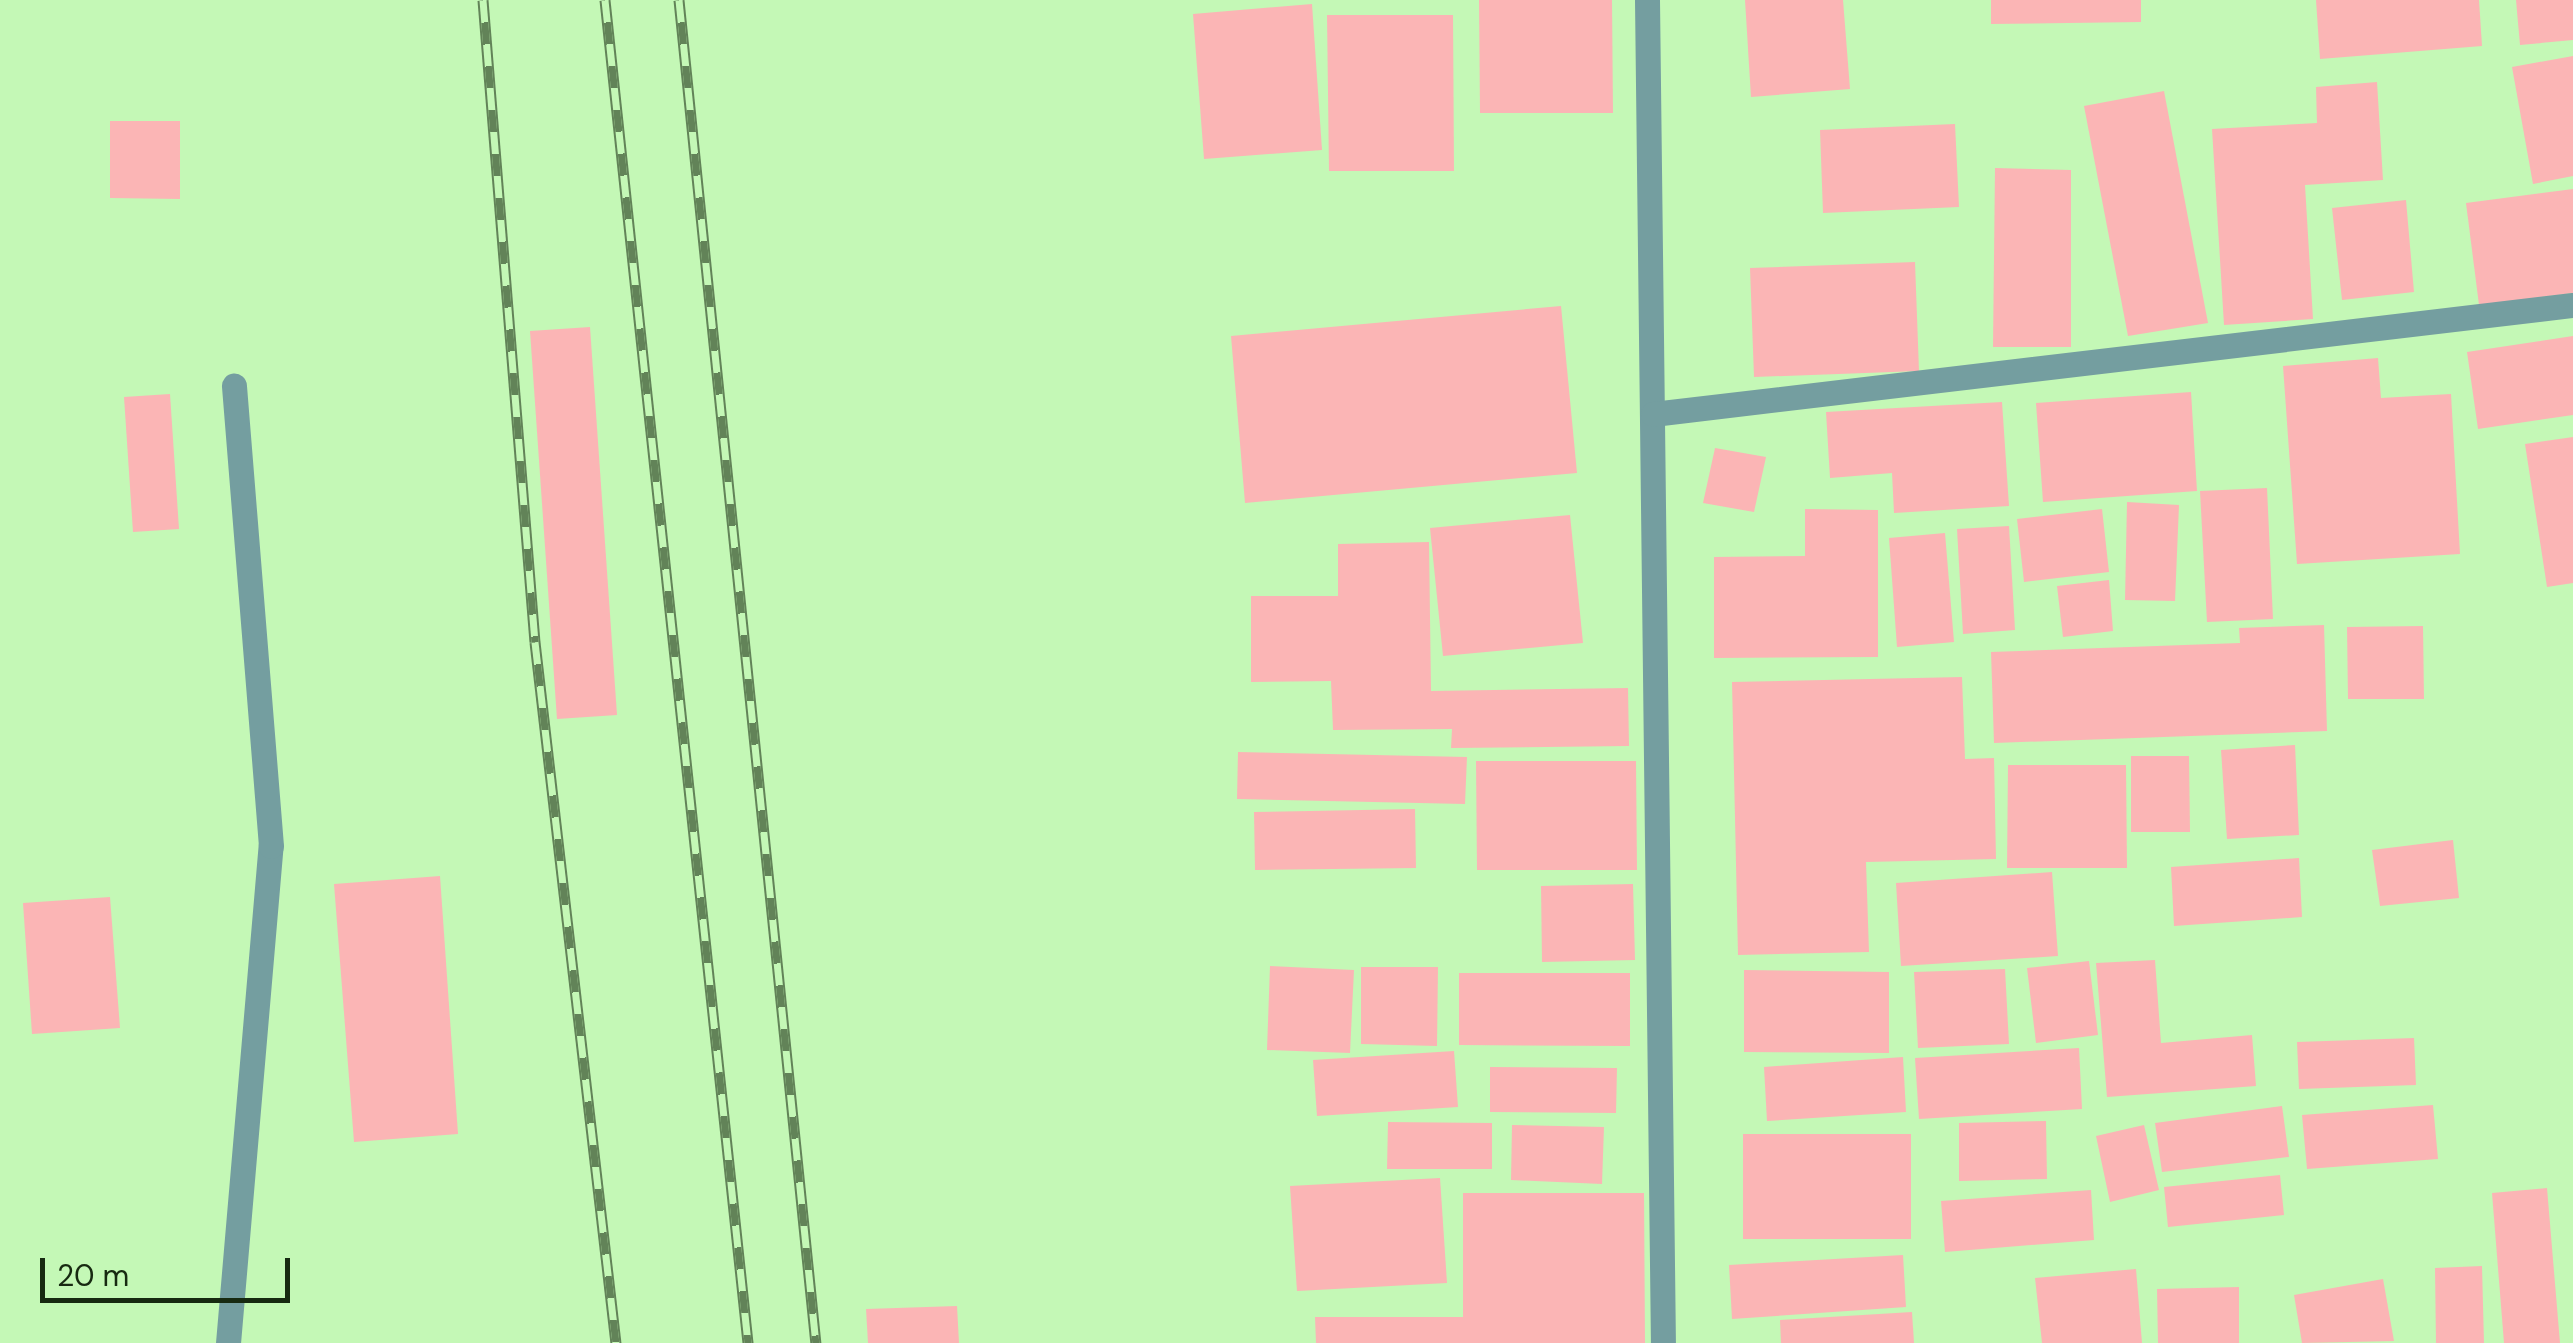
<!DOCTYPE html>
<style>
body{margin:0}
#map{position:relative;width:2573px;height:1343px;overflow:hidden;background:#c4f8b6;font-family:"DM Sans",sans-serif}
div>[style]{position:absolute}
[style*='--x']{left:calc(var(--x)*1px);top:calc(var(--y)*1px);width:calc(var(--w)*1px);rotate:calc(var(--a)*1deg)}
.building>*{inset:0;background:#fbb5b5}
.lane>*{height:25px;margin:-12.5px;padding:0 12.5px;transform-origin:12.5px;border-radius:12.5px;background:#749ea0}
.street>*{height:25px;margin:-12.5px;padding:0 12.5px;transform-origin:12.5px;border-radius:12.5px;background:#749ea0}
.rail>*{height:11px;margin-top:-5.5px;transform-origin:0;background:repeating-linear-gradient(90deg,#c4f8b6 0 22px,#628358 0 44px);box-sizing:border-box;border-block:2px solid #628358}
span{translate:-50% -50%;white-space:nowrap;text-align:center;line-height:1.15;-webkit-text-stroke:8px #c4f8b6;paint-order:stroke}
.scale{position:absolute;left:40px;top:1258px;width:250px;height:45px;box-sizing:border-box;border:5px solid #172a11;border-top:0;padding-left:12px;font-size:30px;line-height:35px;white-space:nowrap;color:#172a11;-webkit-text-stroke:8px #c4f8b6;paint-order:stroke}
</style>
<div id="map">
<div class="building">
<i style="clip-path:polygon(1479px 0,1612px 0,1613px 113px,1480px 113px)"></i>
<i style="clip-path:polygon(1745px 0,1843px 0,1850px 89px,1751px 97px)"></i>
<i style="clip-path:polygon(1991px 0,2141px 0,2141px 22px,1991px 24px)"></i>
<i style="clip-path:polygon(2316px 0,2479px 0,2482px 46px,2320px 59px)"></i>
<i style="clip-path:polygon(2516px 0,2573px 0,2573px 40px,2520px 45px)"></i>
<i style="clip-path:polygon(1312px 4px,1322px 150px,1204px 159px,1193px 14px)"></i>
<i style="clip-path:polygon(1327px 15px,1453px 15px,1454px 171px,1329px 171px)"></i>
<i style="clip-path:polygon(2573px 56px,2573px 176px,2533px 184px,2512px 67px)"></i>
<i style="clip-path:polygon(2377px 82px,2383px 180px,2305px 185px,2313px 319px,2224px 325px,2212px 129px,2317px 123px,2316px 87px)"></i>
<i style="clip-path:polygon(2164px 91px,2208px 323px,2128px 336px,2084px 106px)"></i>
<i style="clip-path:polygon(110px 121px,180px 121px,180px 199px,110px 198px)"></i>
<i style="clip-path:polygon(1955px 124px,1959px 207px,1823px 213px,1820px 130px)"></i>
<i style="clip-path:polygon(1995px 168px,2071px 170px,2071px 347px,1993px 347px)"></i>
<i style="clip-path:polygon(2573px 189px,2573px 293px,2479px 305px,2466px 203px)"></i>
<i style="clip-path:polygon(2406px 200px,2414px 292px,2342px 300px,2332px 208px)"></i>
<i style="clip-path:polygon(1915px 262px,1919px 371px,1754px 377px,1750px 268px)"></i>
<i style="clip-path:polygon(1561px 306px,1577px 473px,1245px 503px,1231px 336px)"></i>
<i style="clip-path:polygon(590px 327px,617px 715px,557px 719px,530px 331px)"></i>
<i style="clip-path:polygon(2573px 336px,2573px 415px,2478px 429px,2467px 352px)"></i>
<i style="clip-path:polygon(2378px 358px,2381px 398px,2451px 394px,2460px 554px,2297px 564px,2283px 366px)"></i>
<i style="clip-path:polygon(2191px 392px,2197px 491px,2043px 502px,2036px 403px)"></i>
<i style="clip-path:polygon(170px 394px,179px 529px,133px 532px,124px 397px)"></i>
<i style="clip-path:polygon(2002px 402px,2009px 506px,1894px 513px,1892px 473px,1830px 478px,1826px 412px)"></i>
<i style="clip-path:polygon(2573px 437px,2573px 583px,2547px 587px,2525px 444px)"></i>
<i style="clip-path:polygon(1715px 448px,1766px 457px,1754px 512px,1703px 503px)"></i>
<i style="clip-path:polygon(2267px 488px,2273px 619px,2207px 622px,2200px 491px)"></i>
<i style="clip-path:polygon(2127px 502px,2179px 505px,2175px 601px,2125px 600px)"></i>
<i style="clip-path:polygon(1805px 509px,1878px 510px,1878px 657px,1714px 658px,1714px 557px,1805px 556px)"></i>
<i style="clip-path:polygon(2102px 509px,2109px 572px,2024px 582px,2017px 519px)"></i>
<i style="clip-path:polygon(1570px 515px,1583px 643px,1443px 656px,1430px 528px)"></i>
<i style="clip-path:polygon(2009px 526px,2015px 630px,1963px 634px,1957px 529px)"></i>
<i style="clip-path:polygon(1945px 533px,1954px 642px,1897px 647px,1889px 538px)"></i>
<i style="clip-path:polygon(1429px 542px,1431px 691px,1628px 688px,1629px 746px,1451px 748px,1452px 729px,1333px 730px,1331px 681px,1251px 682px,1251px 596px,1338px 596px,1338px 544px)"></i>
<i style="clip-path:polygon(2109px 580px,2113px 631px,2063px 637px,2057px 586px)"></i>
<i style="clip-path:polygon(2324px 625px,2327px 731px,1994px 743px,1991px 652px,2240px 643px,2239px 628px)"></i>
<i style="clip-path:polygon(2423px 626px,2424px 699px,2348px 699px,2347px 627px)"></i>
<i style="clip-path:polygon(1962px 677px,1965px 759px,1994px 758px,1996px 859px,1866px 862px,1869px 952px,1738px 955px,1732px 682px)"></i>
<i style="clip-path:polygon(2295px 745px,2299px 835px,2227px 839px,2221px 750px)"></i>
<i style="clip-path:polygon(1238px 752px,1467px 757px,1465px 804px,1237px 799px)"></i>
<i style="clip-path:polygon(2131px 756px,2189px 756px,2190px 832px,2131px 832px)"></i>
<i style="clip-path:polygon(1476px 761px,1636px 761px,1637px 870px,1477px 870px)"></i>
<i style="clip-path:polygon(2008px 765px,2126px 765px,2127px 868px,2007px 868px)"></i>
<i style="clip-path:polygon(1415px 809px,1416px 868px,1255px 870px,1254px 812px)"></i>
<i style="clip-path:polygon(2453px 840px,2459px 898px,2380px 906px,2372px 850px)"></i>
<i style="clip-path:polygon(2299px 858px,2302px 917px,2174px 926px,2171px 867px)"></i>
<i style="clip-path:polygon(2052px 872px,2058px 956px,1901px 966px,1896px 883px)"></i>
<i style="clip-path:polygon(440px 876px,458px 1134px,354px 1142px,334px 884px)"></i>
<i style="clip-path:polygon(1633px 884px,1635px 960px,1542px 962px,1541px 886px)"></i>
<i style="clip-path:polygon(110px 897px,120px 1028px,32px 1034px,23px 903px)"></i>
<i style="clip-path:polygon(2155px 960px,2161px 1043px,2252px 1035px,2256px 1086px,2107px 1097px,2096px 963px)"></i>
<i style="clip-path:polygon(2089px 961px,2098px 1035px,2036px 1043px,2027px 968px)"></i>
<i style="clip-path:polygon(1270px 966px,1354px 970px,1350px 1053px,1267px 1050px)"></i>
<i style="clip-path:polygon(1361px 967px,1438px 967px,1437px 1046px,1361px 1044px)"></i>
<i style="clip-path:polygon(2005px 969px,2009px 1044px,1918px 1048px,1914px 972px)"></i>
<i style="clip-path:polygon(1744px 970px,1889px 972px,1889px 1053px,1744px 1052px)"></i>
<i style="clip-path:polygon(1459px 973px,1630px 973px,1630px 1046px,1459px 1045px)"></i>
<i style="clip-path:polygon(2414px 1038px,2416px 1085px,2299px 1089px,2297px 1042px)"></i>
<i style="clip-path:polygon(2079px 1048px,2082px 1109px,1919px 1119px,1915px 1058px)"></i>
<i style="clip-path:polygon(1454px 1051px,1458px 1107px,1317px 1116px,1313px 1060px)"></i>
<i style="clip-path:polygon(1903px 1057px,1906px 1112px,1767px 1121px,1764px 1067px)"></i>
<i style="clip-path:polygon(1490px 1067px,1617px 1068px,1616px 1113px,1490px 1112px)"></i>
<i style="clip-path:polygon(2433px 1105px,2438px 1159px,2307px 1169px,2302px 1115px)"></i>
<i style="clip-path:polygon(2282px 1106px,2289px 1157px,2162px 1172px,2155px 1123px)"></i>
<i style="clip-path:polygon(2046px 1121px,2047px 1179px,1959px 1181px,1959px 1123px)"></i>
<i style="clip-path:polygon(1388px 1122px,1492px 1123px,1492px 1169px,1387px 1169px)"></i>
<i style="clip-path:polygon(1512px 1125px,1604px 1127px,1602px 1184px,1511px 1180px)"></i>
<i style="clip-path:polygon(2144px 1125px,2159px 1190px,2110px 1202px,2096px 1136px)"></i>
<i style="clip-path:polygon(1743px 1134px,1911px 1134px,1911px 1239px,1743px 1239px)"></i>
<i style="clip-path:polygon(2280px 1175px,2284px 1215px,2168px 1227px,2164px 1187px)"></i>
<i style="clip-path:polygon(1440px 1178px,1447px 1283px,1297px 1291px,1290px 1186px)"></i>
<i style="clip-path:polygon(2547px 1188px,2560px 1343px,2504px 1343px,2492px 1193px)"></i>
<i style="clip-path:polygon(2091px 1190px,2094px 1240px,1945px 1252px,1941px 1201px)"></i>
<i style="clip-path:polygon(1463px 1193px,1644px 1193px,1645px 1343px,1316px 1343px,1315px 1317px,1463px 1317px)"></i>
<i style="clip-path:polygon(1903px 1255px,1906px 1307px,1732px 1319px,1729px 1265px)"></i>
<i style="clip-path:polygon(2482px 1266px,2484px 1343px,2436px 1343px,2435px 1268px)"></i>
<i style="clip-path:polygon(2136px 1269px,2142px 1343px,2042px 1343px,2035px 1278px)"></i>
<i style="clip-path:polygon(2383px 1279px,2394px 1341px,2302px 1343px,2294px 1295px)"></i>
<i style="clip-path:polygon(2239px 1287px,2239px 1343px,2158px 1343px,2157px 1289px)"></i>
<i style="clip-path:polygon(957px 1306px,959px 1343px,868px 1343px,866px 1309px)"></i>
<i style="clip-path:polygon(1912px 1312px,1914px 1343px,1781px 1343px,1780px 1320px)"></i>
</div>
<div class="lane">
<i style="--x:228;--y:1343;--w:499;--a:-85.1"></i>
<i style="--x:271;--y:846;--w:462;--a:-94.6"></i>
</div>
<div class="street">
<i style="--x:1647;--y:0;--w:1343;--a:89.32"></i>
<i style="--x:1653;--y:414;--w:926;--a:-6.76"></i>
</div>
<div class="rail">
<i style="--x:483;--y:0;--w:644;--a:85.37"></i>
<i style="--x:535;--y:642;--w:706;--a:83.41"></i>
<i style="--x:605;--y:0;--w:1351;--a:83.92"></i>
<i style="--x:679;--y:0;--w:1350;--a:84.18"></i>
</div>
<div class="scale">20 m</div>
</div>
